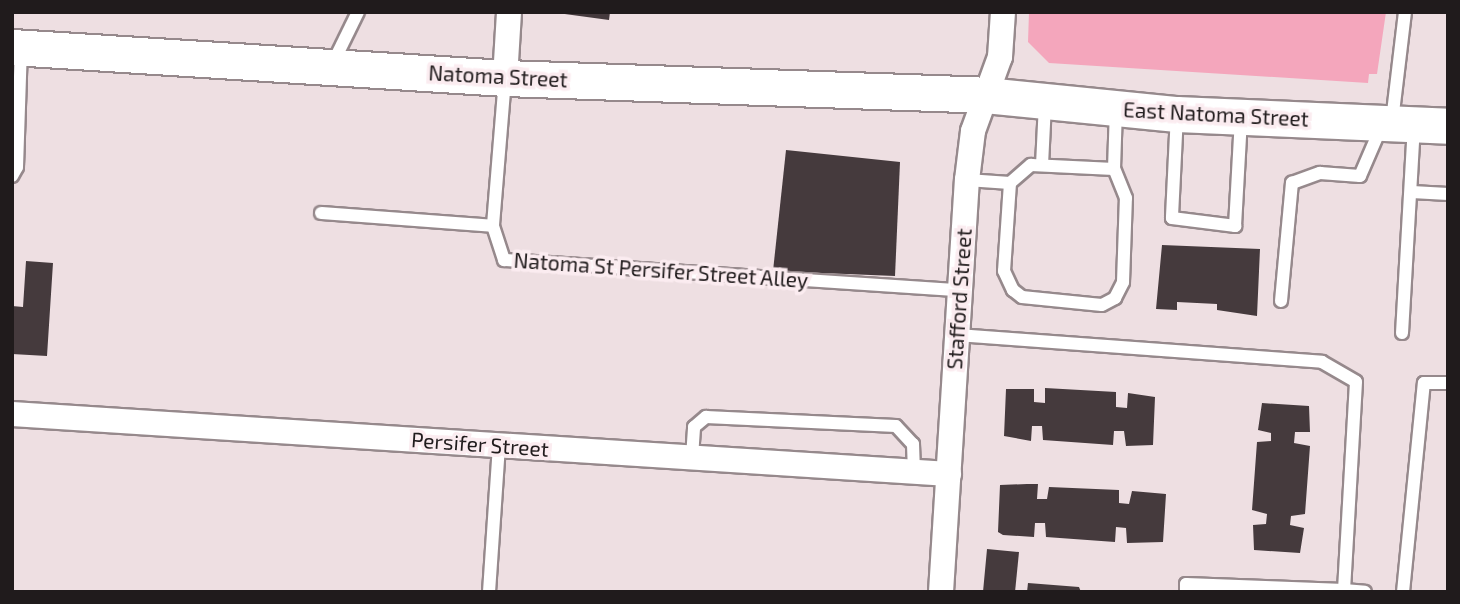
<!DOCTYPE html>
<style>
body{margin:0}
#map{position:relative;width:1460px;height:604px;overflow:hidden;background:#eedfe2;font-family:"Exo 2",sans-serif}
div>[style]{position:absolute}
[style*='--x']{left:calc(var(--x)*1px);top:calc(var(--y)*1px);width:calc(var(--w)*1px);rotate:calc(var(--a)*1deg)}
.green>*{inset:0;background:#f4a6bc}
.building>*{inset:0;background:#453a3d}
.roads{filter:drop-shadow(2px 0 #96898c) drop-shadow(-2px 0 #96898c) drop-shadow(0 2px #96898c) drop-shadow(0 -2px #96898c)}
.lane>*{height:12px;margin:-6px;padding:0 6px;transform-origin:6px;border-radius:6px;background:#fff}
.street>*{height:24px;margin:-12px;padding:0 12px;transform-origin:12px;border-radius:12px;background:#fff}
.secondary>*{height:35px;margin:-17.5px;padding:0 17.5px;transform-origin:17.5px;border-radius:17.5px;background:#fff}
span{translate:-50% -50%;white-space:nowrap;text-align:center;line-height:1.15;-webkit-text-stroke:7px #fbecf0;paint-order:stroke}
.street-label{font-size:21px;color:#201b1c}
.frame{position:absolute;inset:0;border:14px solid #201b1c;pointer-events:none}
</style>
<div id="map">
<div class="green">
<i style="clip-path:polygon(1029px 12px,1386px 12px,1377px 74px,1369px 74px,1368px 83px,1049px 63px,1028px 42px)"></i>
</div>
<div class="building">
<i style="clip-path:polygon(550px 12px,610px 12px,609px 20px)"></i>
<i style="clip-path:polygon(786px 150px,900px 162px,895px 276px,773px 271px)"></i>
<i style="clip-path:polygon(1162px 245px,1260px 249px,1257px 316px,1217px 310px,1217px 304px,1177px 302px,1177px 310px,1156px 309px)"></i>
<i style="clip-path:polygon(26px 261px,53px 263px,47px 356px,12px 354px,12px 306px,23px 307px)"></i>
<i style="clip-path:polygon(1045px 388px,1116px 392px,1116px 407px,1127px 408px,1128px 393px,1155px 397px,1153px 445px,1126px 446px,1124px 431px,1114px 431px,1113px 445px,1043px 440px,1042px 426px,1032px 426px,1031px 441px,1004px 436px,1006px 389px,1034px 389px,1034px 402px,1045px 403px)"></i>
<i style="clip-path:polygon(1262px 403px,1309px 406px,1310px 432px,1295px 432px,1294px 443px,1310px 446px,1305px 514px,1291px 516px,1290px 525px,1304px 528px,1300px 553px,1254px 550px,1253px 525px,1266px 524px,1267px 514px,1252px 510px,1257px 442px,1271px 441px,1271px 433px,1258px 430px)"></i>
<i style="clip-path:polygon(1027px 484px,1038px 484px,1037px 499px,1047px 499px,1049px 487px,1119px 490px,1119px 503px,1129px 504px,1132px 491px,1166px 494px,1163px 542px,1127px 543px,1126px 528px,1116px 527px,1115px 542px,1046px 537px,1045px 523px,1035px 523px,1034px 537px,1003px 535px,998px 532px,1000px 485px)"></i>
<i style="clip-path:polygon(987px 549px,1019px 552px,1015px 592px,983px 592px)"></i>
<i style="clip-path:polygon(1028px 583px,1079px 587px,1081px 592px,1027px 592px)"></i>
</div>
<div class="roads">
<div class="lane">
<i style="--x:332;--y:65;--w:59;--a:-63.9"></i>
<i style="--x:505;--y:79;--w:147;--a:94.7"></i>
<i style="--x:493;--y:226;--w:36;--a:72"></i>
<i style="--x:504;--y:260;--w:457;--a:3.8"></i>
<i style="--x:1177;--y:114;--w:104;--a:92.8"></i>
<i style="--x:1172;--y:218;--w:64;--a:7.2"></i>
<i style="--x:1235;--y:226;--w:108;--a:-86.8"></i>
<i style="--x:1392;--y:121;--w:110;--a:-83.2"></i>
<i style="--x:1042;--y:165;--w:62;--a:-87.2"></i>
<i style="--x:12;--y:176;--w:10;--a:-61"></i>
<i style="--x:17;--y:167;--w:118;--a:-88.1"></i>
<i style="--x:967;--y:180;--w:43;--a:4"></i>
<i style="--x:1010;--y:183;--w:88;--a:93.9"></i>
<i style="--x:1004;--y:271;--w:21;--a:65"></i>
<i style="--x:1013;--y:290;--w:11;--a:38"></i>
<i style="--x:1022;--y:297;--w:80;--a:5.7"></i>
<i style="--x:1102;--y:305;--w:15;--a:-28"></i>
<i style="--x:1115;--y:298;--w:18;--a:-63"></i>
<i style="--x:1123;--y:282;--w:84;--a:-88"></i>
<i style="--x:1126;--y:198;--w:31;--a:-112"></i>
<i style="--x:1114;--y:169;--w:60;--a:-88.1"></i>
<i style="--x:1010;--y:183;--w:28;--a:-41"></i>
<i style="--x:1031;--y:165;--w:83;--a:2.8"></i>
<i style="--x:1412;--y:192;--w:36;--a:3"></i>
<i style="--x:321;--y:213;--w:172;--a:4.3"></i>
<i style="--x:1281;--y:301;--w:119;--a:-84.7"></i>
<i style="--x:1292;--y:183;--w:30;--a:-20"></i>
<i style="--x:1320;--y:173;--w:40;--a:4.3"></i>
<i style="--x:1360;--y:176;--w:56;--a:-66.7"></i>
<i style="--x:1402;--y:333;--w:206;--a:-86.7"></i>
<i style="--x:957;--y:335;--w:366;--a:4.2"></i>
<i style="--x:1322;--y:362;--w:39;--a:30"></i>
<i style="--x:1356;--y:382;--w:208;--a:93.3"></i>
<i style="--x:1344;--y:590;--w:158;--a:-177.8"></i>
<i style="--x:1186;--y:584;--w:8;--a:90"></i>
<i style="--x:692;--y:457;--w:30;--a:-86"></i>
<i style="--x:694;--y:427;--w:16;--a:-40"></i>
<i style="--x:706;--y:417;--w:190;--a:2.7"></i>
<i style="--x:896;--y:426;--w:25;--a:47"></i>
<i style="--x:913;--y:444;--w:27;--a:88"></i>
<i style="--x:1344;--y:590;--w:21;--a:5"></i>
<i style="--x:489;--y:592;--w:147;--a:-86.1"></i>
<i style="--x:1403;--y:592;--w:210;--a:-84.3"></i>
<i style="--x:1424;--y:383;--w:24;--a:0"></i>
</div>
<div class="street">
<i style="--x:505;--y:78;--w:66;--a:-86.5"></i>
<i style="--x:12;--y:414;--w:939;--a:3.66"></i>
<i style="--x:941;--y:592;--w:413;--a:-86.4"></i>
<i style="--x:967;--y:180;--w:49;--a:-83"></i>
<i style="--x:973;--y:131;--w:79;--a:-70"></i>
<i style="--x:1000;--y:57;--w:45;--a:-86.2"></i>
</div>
<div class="secondary">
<i style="--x:12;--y:47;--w:494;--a:3.6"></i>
<i style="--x:505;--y:78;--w:480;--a:2"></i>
<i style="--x:985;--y:95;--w:193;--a:5.7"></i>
<i style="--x:1177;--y:114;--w:271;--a:2.5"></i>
</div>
</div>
<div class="street-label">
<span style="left:498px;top:76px;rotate:3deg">Natoma Street</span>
<span style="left:1216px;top:114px;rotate:3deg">East Natoma Street</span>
<span style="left:661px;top:270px;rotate:4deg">Natoma St Persifer Street Alley</span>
<span style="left:959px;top:299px;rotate:-86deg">Stafford Street</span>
<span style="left:480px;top:444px;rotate:4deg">Persifer Street</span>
</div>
<div class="frame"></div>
</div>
